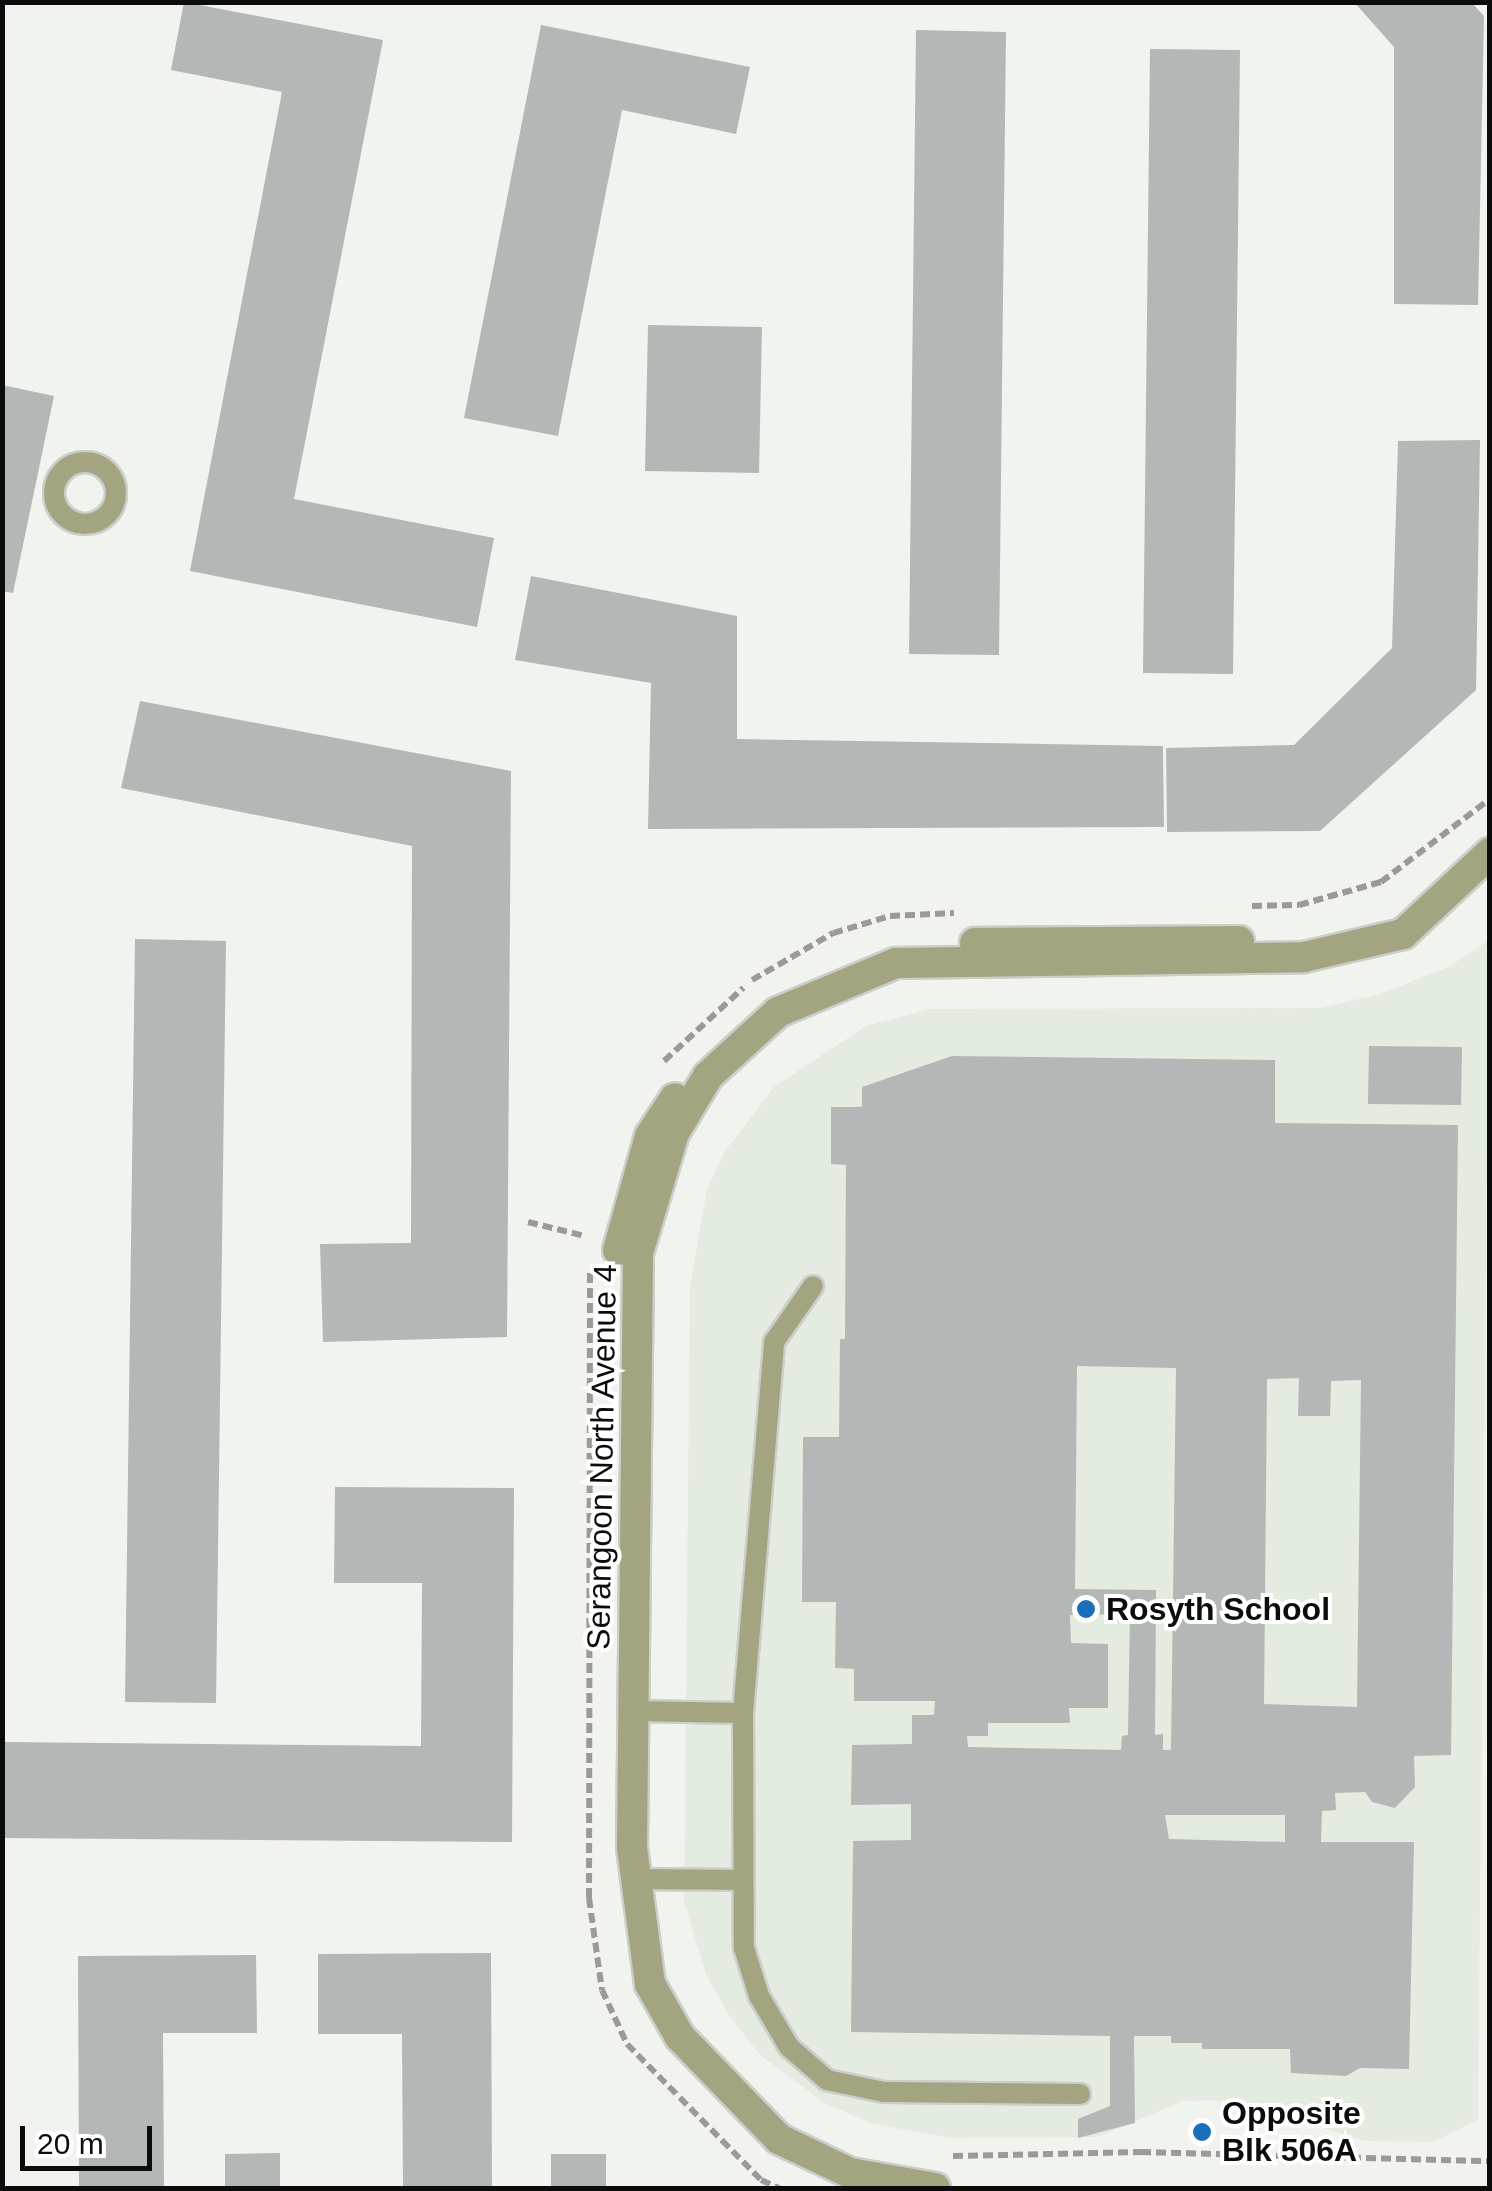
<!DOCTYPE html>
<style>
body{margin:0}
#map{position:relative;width:1492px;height:2191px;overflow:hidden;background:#f1f3ef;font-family:Helvetica,sans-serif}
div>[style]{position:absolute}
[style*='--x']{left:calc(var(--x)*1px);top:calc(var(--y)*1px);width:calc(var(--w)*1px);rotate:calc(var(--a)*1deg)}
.built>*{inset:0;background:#e4ebe0}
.building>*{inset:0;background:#b3b7b5}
.path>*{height:6px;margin-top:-3px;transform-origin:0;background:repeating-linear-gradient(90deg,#9a9b99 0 10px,transparent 0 15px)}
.roads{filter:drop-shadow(2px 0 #cccecb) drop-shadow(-2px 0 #cccecb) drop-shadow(0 2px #cccecb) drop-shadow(0 -2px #cccecb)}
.lane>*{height:20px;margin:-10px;padding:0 10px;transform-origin:10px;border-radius:10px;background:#a3a480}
.lane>.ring{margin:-10px;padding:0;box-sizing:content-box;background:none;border:20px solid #a3a480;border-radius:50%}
.street>*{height:30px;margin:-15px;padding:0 15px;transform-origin:15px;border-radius:15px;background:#a3a480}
.dots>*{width:28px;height:28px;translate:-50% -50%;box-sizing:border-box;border:5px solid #fff;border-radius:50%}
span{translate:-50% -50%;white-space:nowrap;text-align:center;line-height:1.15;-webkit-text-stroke:8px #fff;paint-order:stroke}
.street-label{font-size:32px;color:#0b0c0b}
.poi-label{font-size:32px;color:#0b0c0b;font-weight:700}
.left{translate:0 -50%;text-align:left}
.frame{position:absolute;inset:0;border:5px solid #0b0c0b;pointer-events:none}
.scale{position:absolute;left:20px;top:2126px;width:132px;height:45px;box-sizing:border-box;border:5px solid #0b0c0b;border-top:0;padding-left:12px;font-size:30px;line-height:35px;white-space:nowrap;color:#0b0c0b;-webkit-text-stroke:8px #fff;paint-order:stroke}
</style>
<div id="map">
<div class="built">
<i style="clip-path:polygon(1489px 940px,1478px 2120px,1433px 2142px,1364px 2141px,1239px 2100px,1183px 2101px,1098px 2137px,951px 2138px,871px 2123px,826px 2104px,760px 2055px,731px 2018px,707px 1977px,684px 1902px,690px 1287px,707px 1189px,725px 1151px,775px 1086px,866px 1026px,930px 1009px,1320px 1008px,1380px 994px,1450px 966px)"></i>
</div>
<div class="building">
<i style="clip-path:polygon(184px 2px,383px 40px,294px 499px,494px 538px,477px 627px,190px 571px,282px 92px,171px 70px)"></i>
<i style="clip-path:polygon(1354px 2px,1471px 2px,1484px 16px,1478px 305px,1394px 304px,1394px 47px)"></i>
<i style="clip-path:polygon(541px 25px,750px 67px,736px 134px,622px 110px,558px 436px,464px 418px)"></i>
<i style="clip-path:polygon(916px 30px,1006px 32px,999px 655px,909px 654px)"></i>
<i style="clip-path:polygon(1150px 49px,1240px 50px,1233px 674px,1143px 673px)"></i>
<i style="clip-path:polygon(648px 325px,762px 327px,759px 473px,645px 471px)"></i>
<i style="clip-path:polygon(2px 385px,54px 396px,13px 593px,2px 591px)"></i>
<i style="clip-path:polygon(1480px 440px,1476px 690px,1320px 831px,1167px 832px,1166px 748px,1294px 745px,1392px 648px,1398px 441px)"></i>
<i style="clip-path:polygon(531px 576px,737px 616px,737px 739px,1163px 746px,1164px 827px,648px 829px,651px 683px,515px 660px)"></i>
<i style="clip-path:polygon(140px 701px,511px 771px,507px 1337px,323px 1342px,320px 1244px,411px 1243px,412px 846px,121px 788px)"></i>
<i style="clip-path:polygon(135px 939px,226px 941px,216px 1703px,125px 1702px)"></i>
<i style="clip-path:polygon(1369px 1046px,1462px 1047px,1461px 1105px,1368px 1104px)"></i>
<i style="clip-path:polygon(evenodd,952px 1056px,1275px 1060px,1275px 1123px,1458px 1125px,1451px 1755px,1414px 1756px,1415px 1787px,1395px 1808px,1372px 1802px,1365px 1792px,1335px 1793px,1336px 1810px,1322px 1811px,1321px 1842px,1414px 1842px,1409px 2069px,1360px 2068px,1346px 2076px,1291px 2073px,1290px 2049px,1202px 2049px,1202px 2043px,1171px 2043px,1171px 2036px,1134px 2036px,1135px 2123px,1078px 2138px,1078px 2119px,1110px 2106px,1110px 2036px,851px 2032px,853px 1841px,911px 1840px,911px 1804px,851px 1805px,852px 1745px,912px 1744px,912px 1715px,934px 1715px,935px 1701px,854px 1701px,854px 1669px,835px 1668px,836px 1602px,802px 1602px,803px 1437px,839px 1437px,840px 1339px,845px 1339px,846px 1165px,831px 1164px,831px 1107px,862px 1107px,862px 1087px,952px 1056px,1077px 1366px,1176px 1368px,1171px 1750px,1163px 1750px,1163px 1734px,1155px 1735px,1156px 1590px,1075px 1589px,1077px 1366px,952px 1056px,1299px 1378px,1298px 1416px,1330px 1416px,1331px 1381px,1361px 1380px,1357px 1707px,1264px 1704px,1267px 1379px,1299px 1378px,952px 1056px,1130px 1614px,1128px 1735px,1122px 1736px,1121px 1750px,968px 1747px,967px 1736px,988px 1736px,988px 1723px,1070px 1723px,1069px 1708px,1108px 1708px,1108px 1644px,1071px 1643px,1070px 1615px,1130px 1614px,952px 1056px,1165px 1815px,1285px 1815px,1285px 1842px,1169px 1839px,1165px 1815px)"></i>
<i style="clip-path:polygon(335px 1487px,514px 1488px,512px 1842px,2px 1838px,2px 1742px,421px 1746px,422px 1583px,334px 1583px)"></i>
<i style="clip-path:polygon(491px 1953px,492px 2188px,403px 2188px,402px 2034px,318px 2034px,318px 1954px)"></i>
<i style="clip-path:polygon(256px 1955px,257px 2033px,163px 2033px,164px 2188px,79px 2188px,78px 1956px)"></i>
<i style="clip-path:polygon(280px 2153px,280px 2188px,225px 2188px,225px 2154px)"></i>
<i style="clip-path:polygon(551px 2154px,606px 2154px,606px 2188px,551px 2188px)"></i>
</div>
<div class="path">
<i style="--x:1252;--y:906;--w:47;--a:-1.2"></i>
<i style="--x:1299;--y:905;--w:85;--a:-15.7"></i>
<i style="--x:1381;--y:882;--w:137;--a:-37.3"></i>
<i style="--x:752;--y:980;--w:94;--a:-30.1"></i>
<i style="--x:833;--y:933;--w:59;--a:-16.6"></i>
<i style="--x:890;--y:916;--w:64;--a:-2.7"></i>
<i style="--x:664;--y:1061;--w:108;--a:-42.7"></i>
<i style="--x:528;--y:1222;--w:59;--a:13.8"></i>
<i style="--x:590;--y:1273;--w:625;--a:90.09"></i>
<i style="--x:589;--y:1898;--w:93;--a:82"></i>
<i style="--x:602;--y:1990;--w:60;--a:65.2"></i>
<i style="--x:627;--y:2044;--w:191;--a:45.4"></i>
<i style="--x:761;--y:2180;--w:20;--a:24"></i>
<i style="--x:953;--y:2156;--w:188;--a:-1.2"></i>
<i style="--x:1141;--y:2152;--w:349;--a:1.5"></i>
</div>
<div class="roads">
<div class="lane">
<i class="ring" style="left:54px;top:462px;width:42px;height:42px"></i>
<i style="--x:634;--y:1711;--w:109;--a:1.1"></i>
<i style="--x:743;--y:1713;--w:235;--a:89.8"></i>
<i style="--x:744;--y:1948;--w:50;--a:72.6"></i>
<i style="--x:759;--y:1996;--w:59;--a:59.5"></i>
<i style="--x:789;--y:2047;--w:50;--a:41"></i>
<i style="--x:827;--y:2080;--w:58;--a:11.9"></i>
<i style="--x:884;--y:2092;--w:196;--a:0.6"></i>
<i style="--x:743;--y:1713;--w:372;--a:-85.2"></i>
<i style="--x:774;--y:1342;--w:68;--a:-55.1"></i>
<i style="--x:636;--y:1879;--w:105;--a:0.5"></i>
</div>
<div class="street">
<i style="--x:975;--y:943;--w:264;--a:-0.4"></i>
<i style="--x:618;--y:1250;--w:118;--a:-74.3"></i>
<i style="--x:650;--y:1136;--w:45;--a:-56.7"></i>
<i style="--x:935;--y:2188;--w:86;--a:-170"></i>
<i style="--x:850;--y:2173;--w:79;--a:-154.4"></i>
<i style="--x:779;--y:2139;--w:142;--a:-134.1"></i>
<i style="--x:680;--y:2037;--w:61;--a:-119.5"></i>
<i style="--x:650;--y:1984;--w:137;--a:-97.5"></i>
<i style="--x:632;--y:1848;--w:595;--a:-89.42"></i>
<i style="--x:638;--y:1253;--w:125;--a:-73.3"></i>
<i style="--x:674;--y:1133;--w:66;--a:-59.2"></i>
<i style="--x:708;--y:1076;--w:95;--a:-42.4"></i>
<i style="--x:778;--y:1012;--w:128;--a:-22.6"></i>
<i style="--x:896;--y:963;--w:408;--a:-0.8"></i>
<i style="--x:1304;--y:957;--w:102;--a:-13.1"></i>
<i style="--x:1403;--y:934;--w:119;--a:-43"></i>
</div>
</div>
<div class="dots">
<i style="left:1086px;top:1609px;background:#1b6ebc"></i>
<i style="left:1202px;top:2132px;background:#1b6ebc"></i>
</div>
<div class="street-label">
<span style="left:602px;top:1457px;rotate:-89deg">Serangoon North Avenue 4</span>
</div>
<div class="poi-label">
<span class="left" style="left:1106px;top:1609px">Rosyth School</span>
<span class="left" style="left:1222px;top:2132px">Opposite<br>Blk 506A</span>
</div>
<div class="frame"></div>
<div class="scale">20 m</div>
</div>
